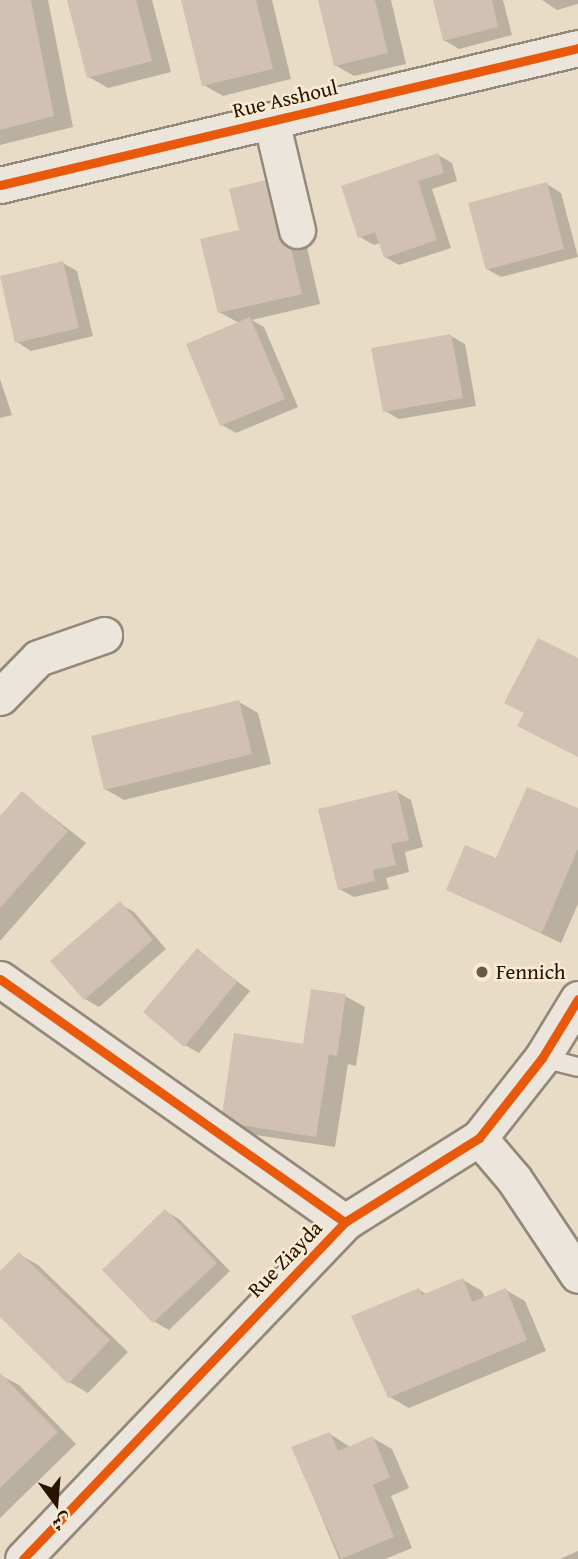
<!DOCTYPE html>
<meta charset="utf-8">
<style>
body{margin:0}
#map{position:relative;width:578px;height:1559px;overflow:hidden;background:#e9dcc7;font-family:"Gentium Book Plus",Amiri,serif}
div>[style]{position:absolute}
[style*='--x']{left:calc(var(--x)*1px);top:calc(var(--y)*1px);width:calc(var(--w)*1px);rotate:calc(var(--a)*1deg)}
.shadow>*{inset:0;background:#0003}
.building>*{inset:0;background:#d2c0b2}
.roads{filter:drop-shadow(2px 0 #93897b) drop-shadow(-2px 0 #93897b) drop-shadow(0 2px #93897b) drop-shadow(0 -2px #93897b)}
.lane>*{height:18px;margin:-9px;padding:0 9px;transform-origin:9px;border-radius:9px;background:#ece5db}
.street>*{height:35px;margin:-17.5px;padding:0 17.5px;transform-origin:17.5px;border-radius:17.5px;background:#ece5db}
.cycleway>*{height:9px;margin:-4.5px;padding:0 4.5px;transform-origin:4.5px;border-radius:4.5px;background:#e8590c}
.dots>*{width:19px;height:19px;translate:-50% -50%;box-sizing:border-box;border:4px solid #faead2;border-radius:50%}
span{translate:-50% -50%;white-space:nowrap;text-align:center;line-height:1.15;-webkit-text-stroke:5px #faead2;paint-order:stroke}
.street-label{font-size:21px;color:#261300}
.poi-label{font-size:21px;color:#261300}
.left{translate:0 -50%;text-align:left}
.north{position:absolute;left:21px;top:1468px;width:70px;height:70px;-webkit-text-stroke:5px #faead2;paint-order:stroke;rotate:164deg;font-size:19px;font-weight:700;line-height:28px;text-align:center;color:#261300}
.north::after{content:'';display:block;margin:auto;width:24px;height:32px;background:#261300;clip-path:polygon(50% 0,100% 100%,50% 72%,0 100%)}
</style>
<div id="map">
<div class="shadow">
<i style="clip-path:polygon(0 0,48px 0,73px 127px,0 145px)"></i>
<i style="clip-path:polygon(69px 0,152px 0,171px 72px,108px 88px,89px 77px)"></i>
<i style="clip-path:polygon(183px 0,272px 0,291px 79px,223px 96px,204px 85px)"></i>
<i style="clip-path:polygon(320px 0,391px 0,406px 64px,354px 76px,335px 65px)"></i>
<i style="clip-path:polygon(434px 0,503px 0,512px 35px,459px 49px,444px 40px)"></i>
<i style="clip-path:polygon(542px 0,578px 0,578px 4px,557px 10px)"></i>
<i style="clip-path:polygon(438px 155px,452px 163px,457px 181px,432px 189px,451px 248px,399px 265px,385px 257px,380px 243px,374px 245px,360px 237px)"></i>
<i style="clip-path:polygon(547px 184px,561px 193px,578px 257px,501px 277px,487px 269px)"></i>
<i style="clip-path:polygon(303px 230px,320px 304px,252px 320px,264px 327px,298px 407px,236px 433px,222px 425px,239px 323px,219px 312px)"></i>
<i style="clip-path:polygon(63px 263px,77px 271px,93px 336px,31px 351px,17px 342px)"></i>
<i style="clip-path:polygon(451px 336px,465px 344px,476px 406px,399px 419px,385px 411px)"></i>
<i style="clip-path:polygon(0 379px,12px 415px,0 418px)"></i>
<i style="clip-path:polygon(239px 702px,258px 713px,271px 764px,124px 800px,105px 789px)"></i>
<i style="clip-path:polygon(397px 792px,411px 800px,423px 847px,405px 852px,409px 872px,386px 878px,389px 889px,354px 897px,339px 889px)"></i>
<i style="clip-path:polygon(22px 793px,86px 843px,0 941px,0 819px)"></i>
<i style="clip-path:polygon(578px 810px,578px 904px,561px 943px,448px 889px)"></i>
<i style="clip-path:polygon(120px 904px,134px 912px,166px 949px,99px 1007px,85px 999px)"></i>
<i style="clip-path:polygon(197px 951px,250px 991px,199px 1053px,185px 1045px)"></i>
<i style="clip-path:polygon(345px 996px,365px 1007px,356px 1066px,348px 1064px,335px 1147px,242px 1133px,222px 1122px,305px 1046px)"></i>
<i style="clip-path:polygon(165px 1211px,179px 1219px,230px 1271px,169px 1330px,155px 1322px,104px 1270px)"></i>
<i style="clip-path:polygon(19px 1254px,38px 1265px,128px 1352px,88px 1393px,69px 1382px,0 1315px,0 1274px)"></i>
<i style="clip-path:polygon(463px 1280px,482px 1291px,485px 1298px,506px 1290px,525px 1301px,546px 1351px,409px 1408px,390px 1397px,419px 1290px,428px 1295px)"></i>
<i style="clip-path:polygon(0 1375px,19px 1385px,76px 1444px,0 1518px)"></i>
<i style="clip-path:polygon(330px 1434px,350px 1447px,373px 1438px,392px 1449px,409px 1488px,391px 1496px,412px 1548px,385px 1559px,339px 1559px,293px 1448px)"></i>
<i style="clip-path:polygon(578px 1551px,578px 1559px,560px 1559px)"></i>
</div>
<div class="building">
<i style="clip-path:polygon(0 0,31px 0,54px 116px,0 130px)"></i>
<i style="clip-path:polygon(67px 0,136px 0,152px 61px,87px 78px)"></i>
<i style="clip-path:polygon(181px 0,256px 0,273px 69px,202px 86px)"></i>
<i style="clip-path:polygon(318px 0,375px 0,388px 53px,334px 66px)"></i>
<i style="clip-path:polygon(433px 0,492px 0,498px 27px,443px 41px)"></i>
<i style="clip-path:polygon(438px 153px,444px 173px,418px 181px,437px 240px,384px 258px,375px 232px,358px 238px,341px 186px)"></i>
<i style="clip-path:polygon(283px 176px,284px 219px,302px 294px,218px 313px,200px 239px,239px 230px,229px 189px)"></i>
<i style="clip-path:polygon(547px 182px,564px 249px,486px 270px,468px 203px)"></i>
<i style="clip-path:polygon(63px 261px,79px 328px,15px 343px,0 276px)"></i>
<i style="clip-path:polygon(250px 317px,285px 399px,220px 426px,186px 344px)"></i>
<i style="clip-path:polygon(451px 334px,463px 398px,383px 412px,371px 348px)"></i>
<i style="clip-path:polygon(538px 638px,578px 658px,578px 757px,517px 726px,524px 713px,504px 703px)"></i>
<i style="clip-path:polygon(239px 700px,252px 754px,104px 790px,91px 736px)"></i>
<i style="clip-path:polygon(527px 787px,578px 808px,578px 848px,542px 933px,446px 890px,465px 845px,496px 858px)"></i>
<i style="clip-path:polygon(397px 790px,409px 840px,391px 844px,396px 865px,373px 870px,375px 881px,338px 890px,318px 809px)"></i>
<i style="clip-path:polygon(22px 791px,68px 831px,0 908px,0 816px)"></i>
<i style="clip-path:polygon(120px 901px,153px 940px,84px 1000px,50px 961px)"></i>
<i style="clip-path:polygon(197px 948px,237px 982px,184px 1047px,143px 1012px)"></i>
<i style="clip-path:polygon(311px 989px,346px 994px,337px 1056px,329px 1054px,316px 1137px,221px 1122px,234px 1033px,303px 1044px)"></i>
<i style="clip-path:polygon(165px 1209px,217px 1263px,153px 1323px,102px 1270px)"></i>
<i style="clip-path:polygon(19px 1252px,110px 1340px,68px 1384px,0 1317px,0 1271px)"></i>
<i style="clip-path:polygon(463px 1278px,472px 1302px,506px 1288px,527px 1340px,388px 1398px,351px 1316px,419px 1288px,422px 1295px)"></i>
<i style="clip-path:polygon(0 1373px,58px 1432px,0 1488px)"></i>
<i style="clip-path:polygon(330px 1432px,338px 1451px,373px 1436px,390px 1477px,373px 1485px,394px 1537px,341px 1559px,291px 1447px)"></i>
</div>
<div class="roads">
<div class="lane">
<i style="--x:542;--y:1058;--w:37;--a:14"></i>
</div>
<div class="street">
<i style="--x:271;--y:120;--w:113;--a:76.7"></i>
<i style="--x:0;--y:185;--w:594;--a:-13.33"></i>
<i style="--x:0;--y:697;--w:54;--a:-45.7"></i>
<i style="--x:38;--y:658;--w:70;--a:-19.2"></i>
<i style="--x:0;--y:979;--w:422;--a:35.2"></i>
<i style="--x:479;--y:1138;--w:54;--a:49.5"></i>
<i style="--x:514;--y:1179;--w:115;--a:56.3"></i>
<i style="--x:23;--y:1559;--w:466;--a:-46.3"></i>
<i style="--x:345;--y:1222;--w:158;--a:-32.1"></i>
<i style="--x:479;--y:1138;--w:102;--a:-51.8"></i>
<i style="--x:542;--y:1058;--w:69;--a:-58.6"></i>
</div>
</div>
<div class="cycleway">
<i style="--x:0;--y:185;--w:594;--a:-13.33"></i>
<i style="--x:0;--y:979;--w:422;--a:35.2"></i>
<i style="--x:23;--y:1559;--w:466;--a:-46.3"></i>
<i style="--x:345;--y:1222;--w:158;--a:-32.1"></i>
<i style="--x:479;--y:1138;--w:102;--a:-51.8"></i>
<i style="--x:542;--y:1058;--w:69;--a:-58.6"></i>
</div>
<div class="dots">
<i style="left:482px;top:972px;background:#6a5946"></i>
</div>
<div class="street-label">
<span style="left:285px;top:99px;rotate:-13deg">Rue Asshoul</span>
<span style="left:285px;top:1259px;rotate:-46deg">Rue Ziayda</span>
</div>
<div class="poi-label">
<span class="left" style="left:496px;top:972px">Fennich</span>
</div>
<div class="north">ش</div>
</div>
